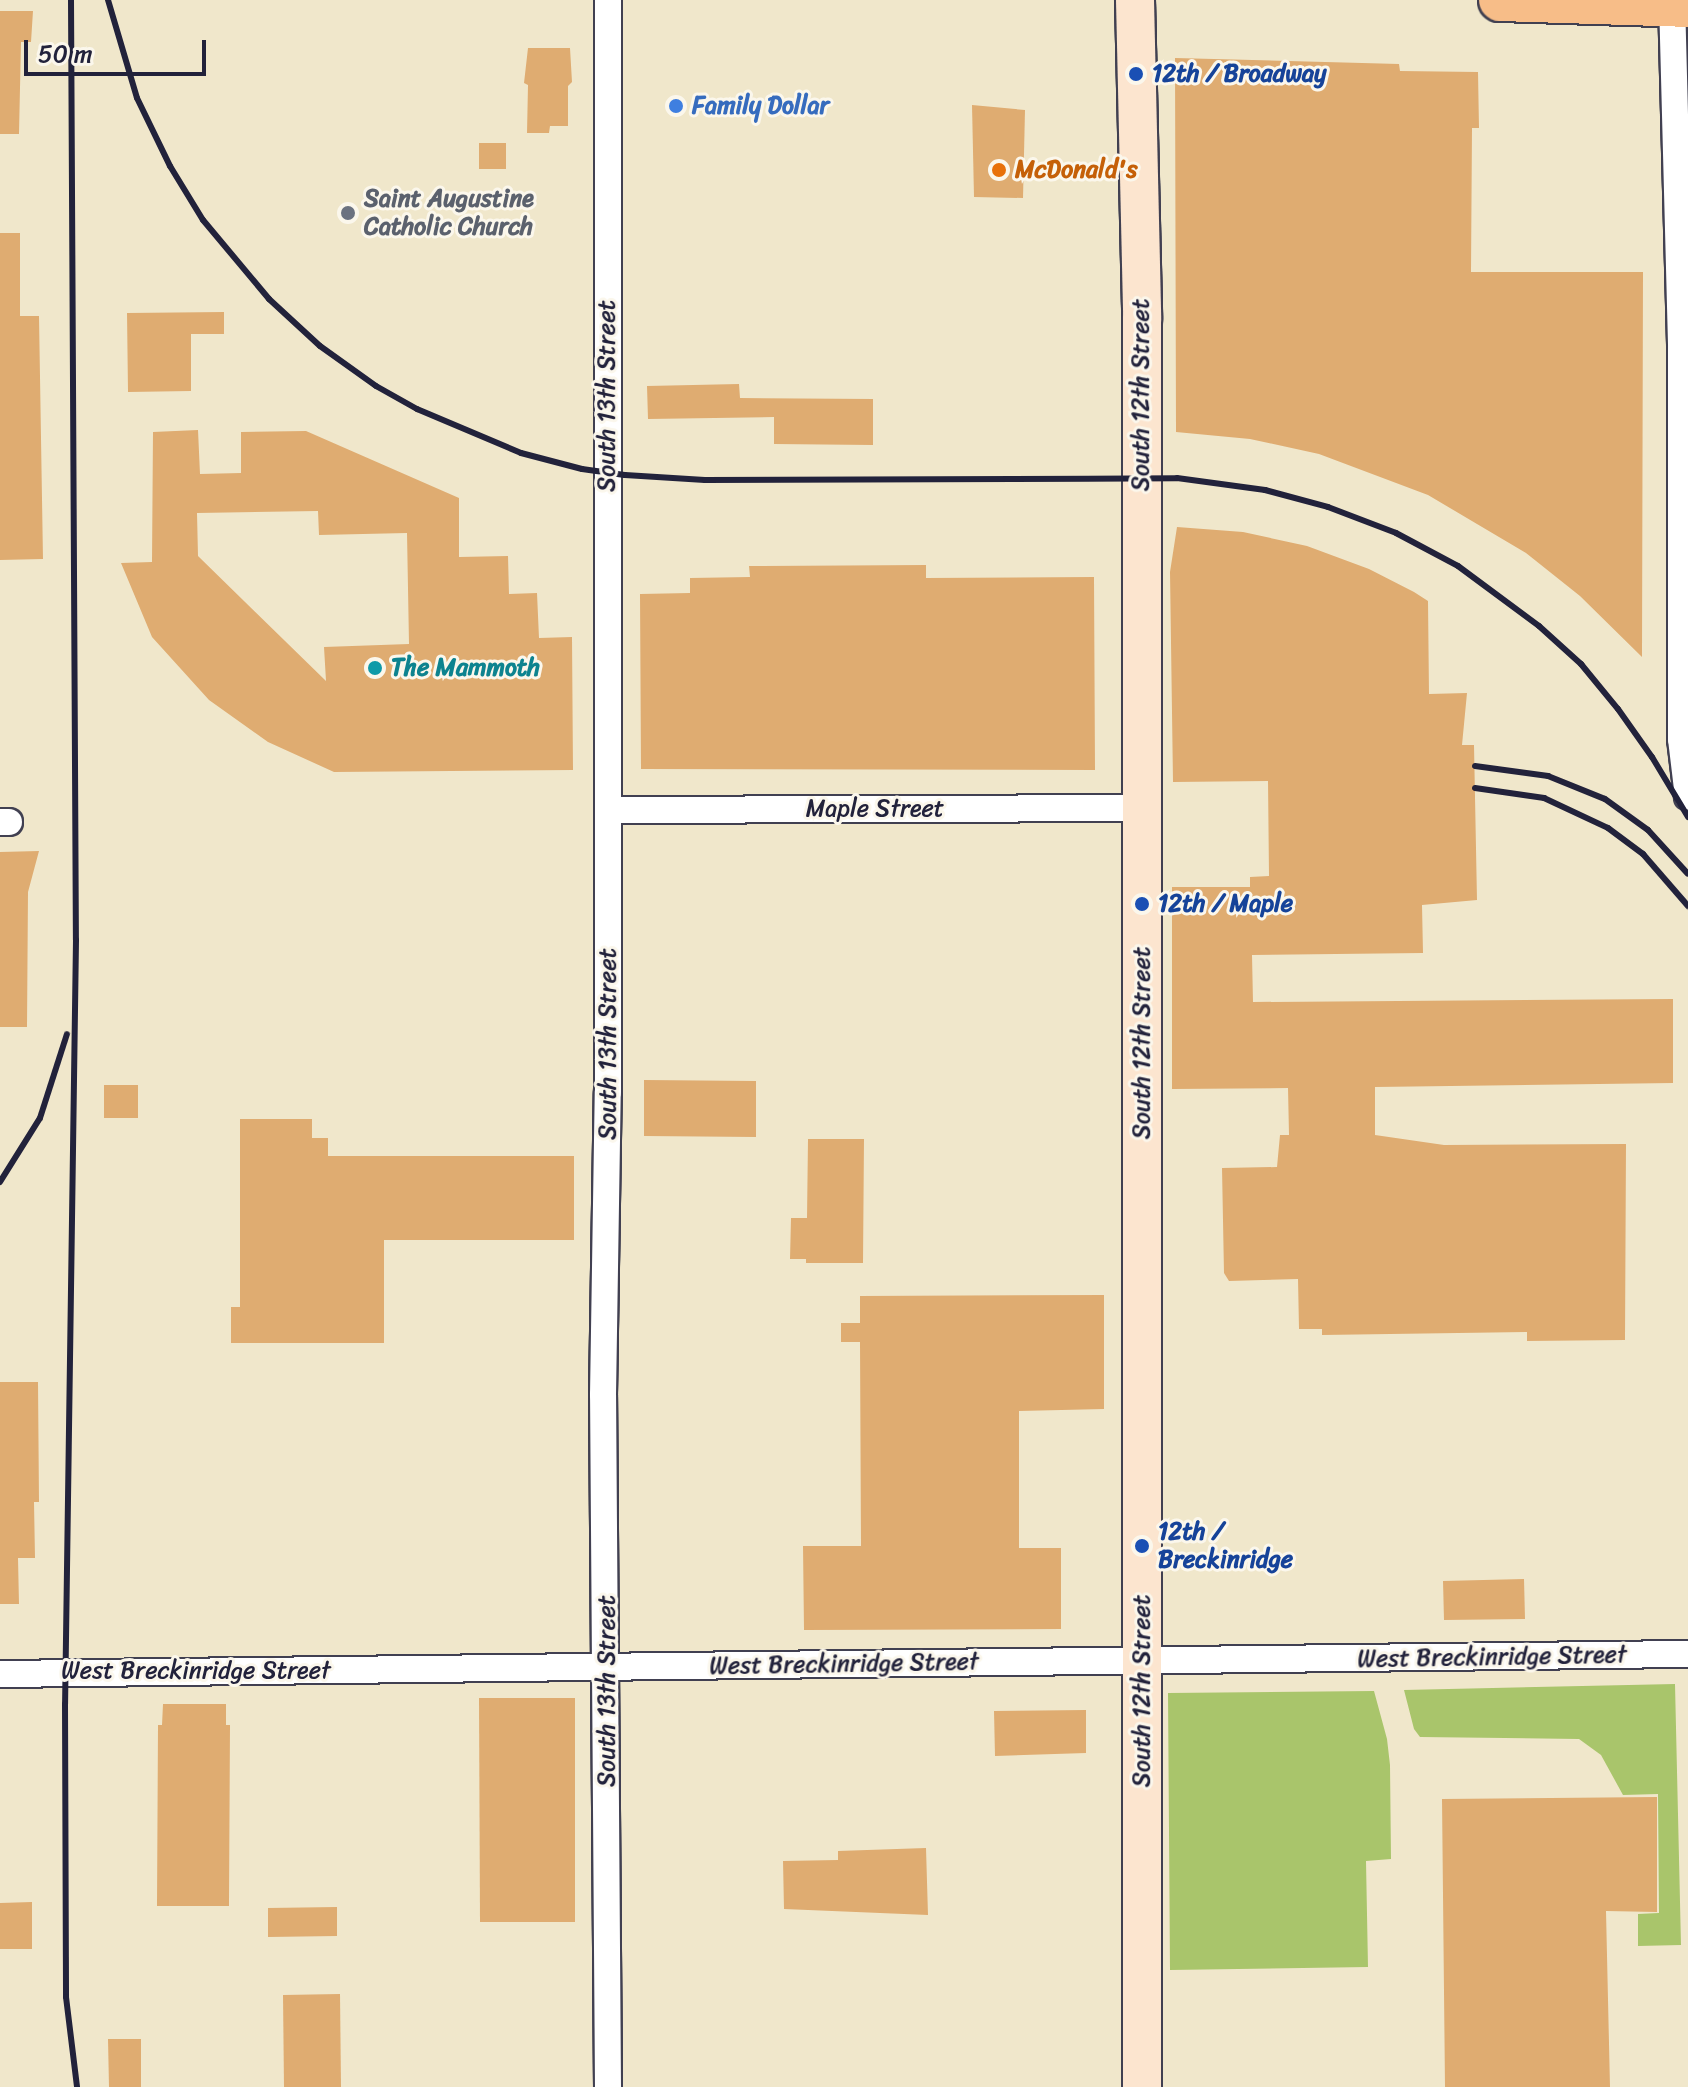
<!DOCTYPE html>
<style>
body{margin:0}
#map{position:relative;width:1688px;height:2087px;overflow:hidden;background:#f0e7cb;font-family:Sriracha,sans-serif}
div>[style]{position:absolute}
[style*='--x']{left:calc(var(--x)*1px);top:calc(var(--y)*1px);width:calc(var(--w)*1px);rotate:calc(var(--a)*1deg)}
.green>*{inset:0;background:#a9c56b}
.building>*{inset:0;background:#dfac71}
.roads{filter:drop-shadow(2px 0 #414051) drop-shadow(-2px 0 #414051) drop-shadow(0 2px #414051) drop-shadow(0 -2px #414051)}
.street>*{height:26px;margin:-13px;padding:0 13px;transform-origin:13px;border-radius:13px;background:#fff}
.secondary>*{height:38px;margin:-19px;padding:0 19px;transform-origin:19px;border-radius:19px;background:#fce5cf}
.primary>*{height:42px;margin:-21px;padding:0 21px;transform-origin:21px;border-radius:21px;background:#f7bd88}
.rail>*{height:6px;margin:-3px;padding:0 3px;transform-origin:3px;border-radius:3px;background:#22223b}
.dots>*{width:22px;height:22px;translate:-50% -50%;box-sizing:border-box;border:4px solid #fbf7ec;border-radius:50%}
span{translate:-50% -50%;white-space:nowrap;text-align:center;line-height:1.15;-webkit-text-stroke:6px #fbf7ec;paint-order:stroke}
.transit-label{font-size:24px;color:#164399;font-weight:700}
.left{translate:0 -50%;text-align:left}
.shop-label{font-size:24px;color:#366cbe;font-weight:700}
.food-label{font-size:24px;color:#c56008;font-weight:700}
.worship-label{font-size:24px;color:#5b616d;font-weight:700}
.street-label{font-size:24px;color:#22223b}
.culture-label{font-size:24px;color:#0d838f;font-weight:700}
.scale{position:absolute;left:24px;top:40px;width:182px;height:36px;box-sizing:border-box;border:4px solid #22223b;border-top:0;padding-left:10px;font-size:24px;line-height:28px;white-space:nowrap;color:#22223b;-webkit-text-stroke:6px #fbf7ec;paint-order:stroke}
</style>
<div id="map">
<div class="green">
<i style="clip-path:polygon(1675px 1684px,1681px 1945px,1638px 1946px,1638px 1914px,1659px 1913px,1658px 1794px,1623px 1795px,1601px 1755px,1579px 1739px,1420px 1737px,1414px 1729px,1404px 1690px)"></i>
<i style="clip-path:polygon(1374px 1691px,1387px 1739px,1390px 1765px,1391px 1859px,1366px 1861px,1368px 1967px,1170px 1970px,1168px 1693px)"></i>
</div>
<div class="building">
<i style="clip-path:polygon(0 11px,33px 11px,31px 42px,21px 42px,19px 134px,0 134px)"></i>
<i style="clip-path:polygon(528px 48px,570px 48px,572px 82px,568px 86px,568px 126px,550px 126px,549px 133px,527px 133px,528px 85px,524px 83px)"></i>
<i style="clip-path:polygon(1175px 58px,1399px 64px,1400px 71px,1478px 72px,1479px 128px,1472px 128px,1471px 272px,1643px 272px,1642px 657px,1580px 596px,1526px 553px,1428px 495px,1319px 454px,1250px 439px,1176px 432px)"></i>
<i style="clip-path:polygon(972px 105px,1025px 110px,1023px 198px,974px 197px)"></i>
<i style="clip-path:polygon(479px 143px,506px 143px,506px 169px,479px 169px)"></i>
<i style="clip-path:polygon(0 233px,20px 233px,20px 316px,39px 316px,43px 559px,0 560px)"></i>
<i style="clip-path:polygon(224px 312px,224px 334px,191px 334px,191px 391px,128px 392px,127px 313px)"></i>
<i style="clip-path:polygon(739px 384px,740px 398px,873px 399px,873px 445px,774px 444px,774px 417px,648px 419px,647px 386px)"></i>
<i style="clip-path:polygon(evenodd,198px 430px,200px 474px,241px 473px,241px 432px,306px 431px,459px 498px,459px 557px,508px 556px,509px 594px,537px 593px,539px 638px,572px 637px,573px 770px,334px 772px,268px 742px,209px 700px,152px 637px,121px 563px,152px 562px,153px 432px,198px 430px,318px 511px,319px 535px,407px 533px,409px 644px,324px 647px,326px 681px,198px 556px,197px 513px,318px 511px)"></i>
<i style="clip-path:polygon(1177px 527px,1243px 532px,1307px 546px,1369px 569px,1414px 592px,1428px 601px,1429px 694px,1467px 693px,1462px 745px,1474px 745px,1477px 900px,1422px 905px,1423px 953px,1252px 955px,1253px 1002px,1673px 999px,1673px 1083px,1375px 1087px,1375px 1135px,1444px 1145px,1626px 1144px,1625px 1340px,1527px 1341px,1527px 1332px,1322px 1335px,1322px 1329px,1299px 1329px,1298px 1279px,1229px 1281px,1224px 1273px,1222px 1168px,1277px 1167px,1280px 1135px,1289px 1135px,1288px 1088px,1172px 1089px,1172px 887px,1250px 887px,1250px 877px,1269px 876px,1268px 781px,1173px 782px,1170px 572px)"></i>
<i style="clip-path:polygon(926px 565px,926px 578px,1094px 577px,1095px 770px,641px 769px,640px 594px,690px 593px,690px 578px,750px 577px,749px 566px)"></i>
<i style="clip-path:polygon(39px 851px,28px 892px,27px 1027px,0 1027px,0 852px)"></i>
<i style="clip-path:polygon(644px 1080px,756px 1081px,756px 1137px,644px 1136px)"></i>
<i style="clip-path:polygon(104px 1085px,138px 1085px,138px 1118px,104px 1118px)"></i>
<i style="clip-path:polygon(240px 1119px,312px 1119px,312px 1138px,328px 1138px,328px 1156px,574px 1156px,574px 1240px,384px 1240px,384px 1343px,231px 1343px,231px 1307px,240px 1307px)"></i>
<i style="clip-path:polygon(808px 1139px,864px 1139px,863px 1263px,806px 1263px,806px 1259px,790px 1259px,791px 1218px,807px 1218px)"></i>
<i style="clip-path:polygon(1104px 1295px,1104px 1409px,1019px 1411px,1019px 1548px,1061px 1548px,1061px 1629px,804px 1630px,803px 1546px,861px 1546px,860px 1342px,841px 1342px,841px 1323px,860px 1323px,860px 1296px)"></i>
<i style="clip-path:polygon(0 1382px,38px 1382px,39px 1502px,34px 1502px,35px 1558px,18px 1558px,19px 1604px,0 1604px)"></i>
<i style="clip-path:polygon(1524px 1579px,1525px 1619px,1444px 1620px,1443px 1581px)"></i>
<i style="clip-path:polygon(479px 1698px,575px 1698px,575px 1922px,480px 1922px)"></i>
<i style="clip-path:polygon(163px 1704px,226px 1704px,226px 1725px,230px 1725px,229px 1906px,157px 1906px,158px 1725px,162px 1725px)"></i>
<i style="clip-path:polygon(1086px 1710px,1086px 1753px,995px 1756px,994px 1711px)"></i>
<i style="clip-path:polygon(1657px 1797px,1657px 1912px,1606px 1911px,1610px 2087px,1445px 2087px,1442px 1799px)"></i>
<i style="clip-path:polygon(926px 1848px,928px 1915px,784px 1909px,783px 1861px,838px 1860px,838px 1851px)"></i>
<i style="clip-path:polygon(32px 1902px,32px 1949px,0 1949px,0 1903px)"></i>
<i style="clip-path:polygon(337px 1907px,337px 1936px,268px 1937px,268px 1908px)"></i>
<i style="clip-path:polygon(340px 1994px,341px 2087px,284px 2087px,283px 1995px)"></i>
<i style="clip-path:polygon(108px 2039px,141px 2039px,141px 2087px,109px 2087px)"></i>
</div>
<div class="roads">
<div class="street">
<i style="--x:1672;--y:0;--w:349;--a:88.5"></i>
<i style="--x:1681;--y:349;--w:390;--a:90"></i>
<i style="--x:1681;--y:739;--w:58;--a:83.1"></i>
<i style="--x:609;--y:810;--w:533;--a:-0.21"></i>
<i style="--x:0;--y:822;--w:9;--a:0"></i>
<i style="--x:0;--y:1674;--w:1688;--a:-0.68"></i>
<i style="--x:608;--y:2087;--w:692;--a:-90.41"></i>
<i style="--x:603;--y:1395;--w:303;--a:-89.1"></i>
<i style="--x:608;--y:1092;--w:1092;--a:-90"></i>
</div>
<div class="secondary">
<i style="--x:1135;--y:0;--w:317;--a:88.7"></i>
<i style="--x:1142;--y:317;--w:1770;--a:90"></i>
</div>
<div class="primary">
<i style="--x:1500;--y:0;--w:188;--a:1.8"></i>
</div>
</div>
<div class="rail">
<i style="--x:71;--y:0;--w:940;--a:89.7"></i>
<i style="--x:76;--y:940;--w:764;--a:90.82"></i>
<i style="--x:65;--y:1704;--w:293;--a:89.8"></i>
<i style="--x:66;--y:1997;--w:91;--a:83"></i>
<i style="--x:108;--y:0;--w:102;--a:73.5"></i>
<i style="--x:137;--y:98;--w:76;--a:64.1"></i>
<i style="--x:170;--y:166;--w:63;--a:58.6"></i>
<i style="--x:203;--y:220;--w:103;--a:50.1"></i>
<i style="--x:269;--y:299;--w:69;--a:42.7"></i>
<i style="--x:320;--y:346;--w:69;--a:35.5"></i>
<i style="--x:376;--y:386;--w:47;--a:29.3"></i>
<i style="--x:417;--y:409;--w:113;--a:22.9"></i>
<i style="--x:521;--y:453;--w:63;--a:14.7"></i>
<i style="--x:582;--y:469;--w:43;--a:7.9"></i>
<i style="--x:625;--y:475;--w:80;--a:3.6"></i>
<i style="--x:705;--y:480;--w:472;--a:-0.2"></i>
<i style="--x:1177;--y:478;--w:89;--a:7.8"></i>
<i style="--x:1265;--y:490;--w:65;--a:15.1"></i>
<i style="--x:1328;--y:507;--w:73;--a:20.9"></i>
<i style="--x:1396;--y:533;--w:70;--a:28"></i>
<i style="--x:1458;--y:566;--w:101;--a:36.5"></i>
<i style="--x:1539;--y:626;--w:57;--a:42.1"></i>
<i style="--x:1581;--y:664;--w:58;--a:50.6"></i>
<i style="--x:1618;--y:709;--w:59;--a:54.7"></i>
<i style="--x:1652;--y:757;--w:70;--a:59"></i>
<i style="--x:1475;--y:766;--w:74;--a:7.8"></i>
<i style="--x:1548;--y:776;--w:61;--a:22"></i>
<i style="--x:1605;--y:799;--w:53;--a:35.8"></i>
<i style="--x:1648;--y:830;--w:59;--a:47.7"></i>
<i style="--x:1475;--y:788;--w:70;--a:8.2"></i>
<i style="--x:1544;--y:798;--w:71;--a:25.1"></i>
<i style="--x:1608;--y:828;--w:44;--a:36.6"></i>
<i style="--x:1643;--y:854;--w:69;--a:49.1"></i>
<i style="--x:0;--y:1182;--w:75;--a:-58"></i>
<i style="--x:40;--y:1118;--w:88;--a:-72.2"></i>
</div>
<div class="dots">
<i style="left:1136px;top:74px;background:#1a4fb4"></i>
<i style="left:676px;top:106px;background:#3f7fe0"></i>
<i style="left:999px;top:170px;background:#e8710a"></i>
<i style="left:348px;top:213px;background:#6b7280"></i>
<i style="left:375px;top:668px;background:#0f9aa8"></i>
<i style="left:1142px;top:904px;background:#1a4fb4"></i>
<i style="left:1142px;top:1546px;background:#1a4fb4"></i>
</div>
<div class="transit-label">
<span class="left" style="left:1152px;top:74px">12th / Broadway</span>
<span class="left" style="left:1158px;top:904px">12th / Maple</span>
<span class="left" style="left:1158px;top:1546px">12th /<br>Breckinridge</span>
</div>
<div class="shop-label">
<span class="left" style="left:692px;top:106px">Family Dollar</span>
</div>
<div class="food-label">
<span class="left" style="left:1015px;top:170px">McDonald's</span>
</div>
<div class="worship-label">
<span class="left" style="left:364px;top:213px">Saint Augustine<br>Catholic Church</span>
</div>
<div class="street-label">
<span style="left:1141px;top:395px;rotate:-90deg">South 12th Street</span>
<span style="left:607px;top:396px;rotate:-90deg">South 13th Street</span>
<span style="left:875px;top:809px">Maple Street</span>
<span style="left:1142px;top:1043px;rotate:-90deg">South 12th Street</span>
<span style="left:608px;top:1044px;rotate:-90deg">South 13th Street</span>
<span style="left:1492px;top:1657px;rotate:-1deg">West Breckinridge Street</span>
<span style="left:844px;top:1664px;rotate:-1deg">West Breckinridge Street</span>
<span style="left:196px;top:1671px">West Breckinridge Street</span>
<span style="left:607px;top:1691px;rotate:-90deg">South 13th Street</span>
<span style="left:1142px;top:1691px;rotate:-90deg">South 12th Street</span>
</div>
<div class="culture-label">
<span class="left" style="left:391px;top:668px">The Mammoth</span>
</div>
<div class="scale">50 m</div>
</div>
